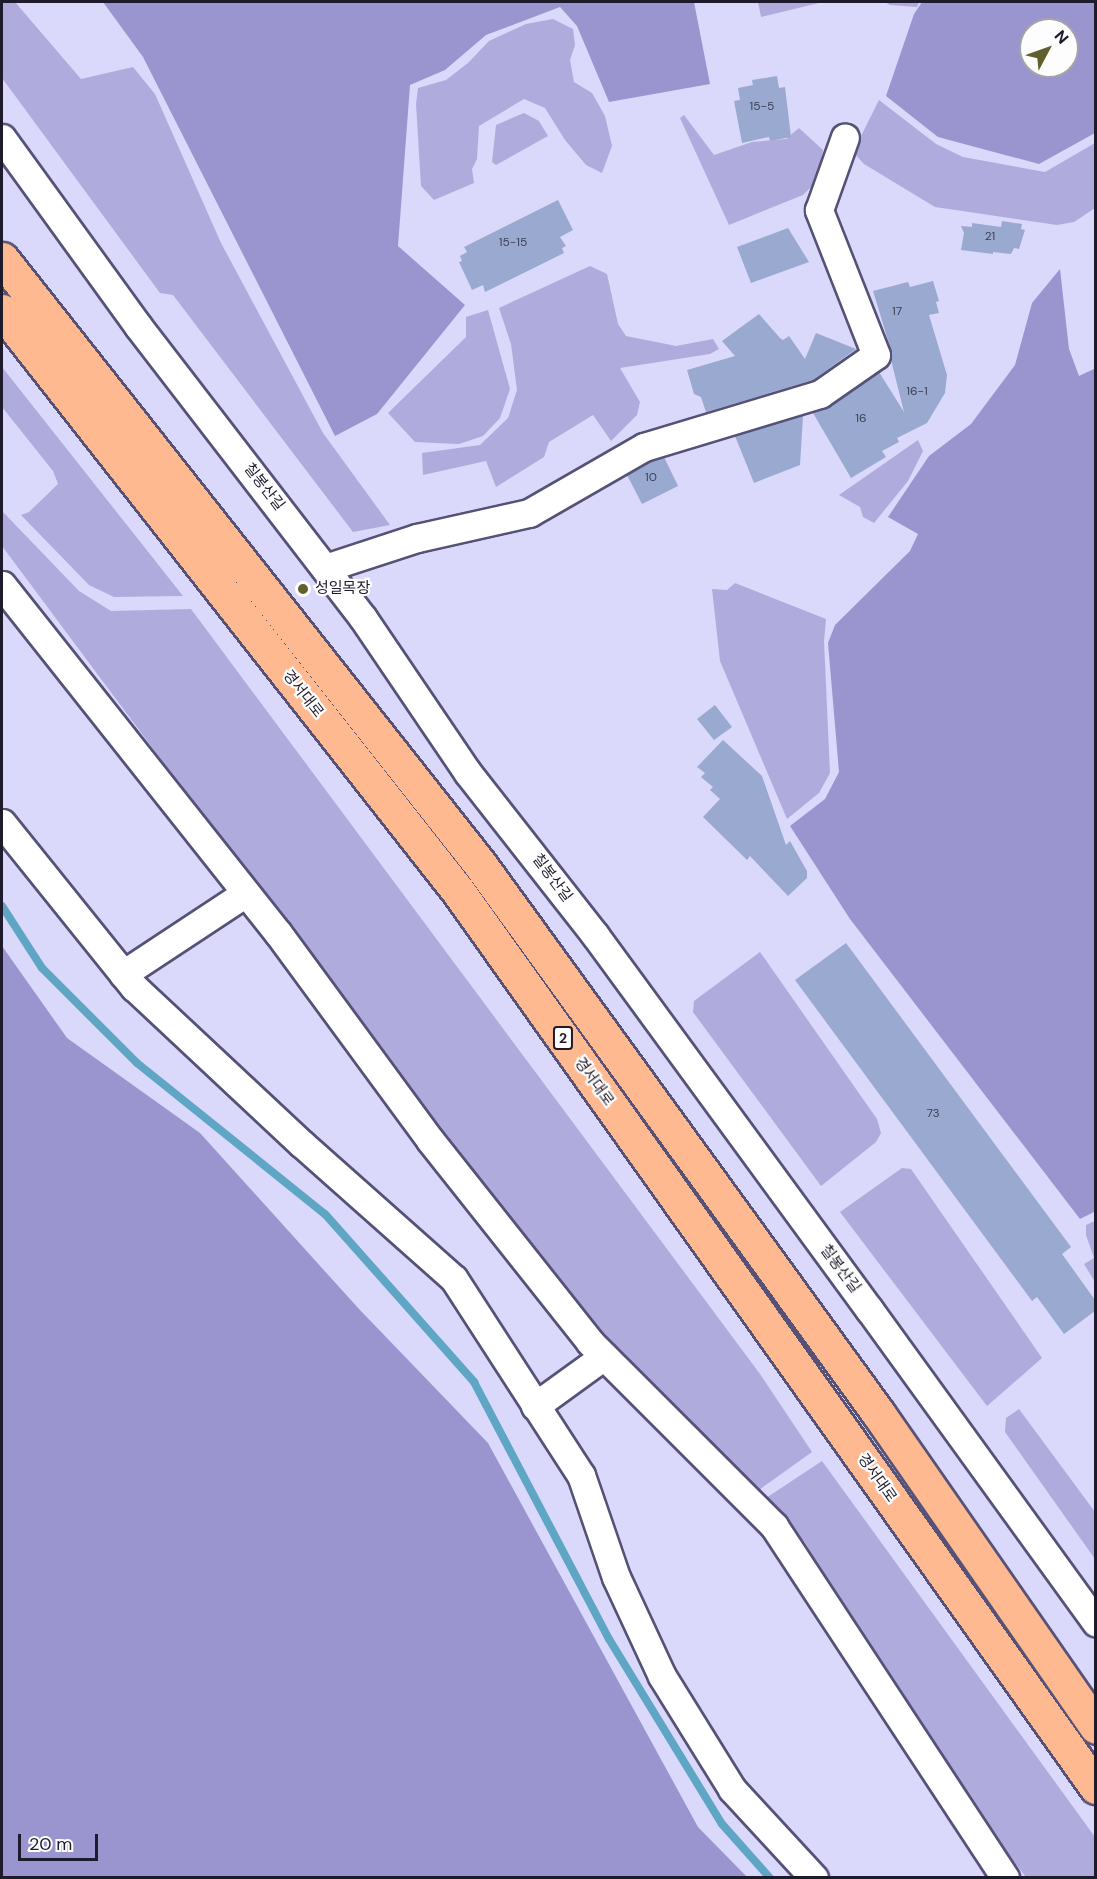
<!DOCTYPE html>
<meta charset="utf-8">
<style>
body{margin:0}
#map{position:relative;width:1097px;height:1879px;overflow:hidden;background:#dad8fb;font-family:"DM Sans","Noto Sans KR",sans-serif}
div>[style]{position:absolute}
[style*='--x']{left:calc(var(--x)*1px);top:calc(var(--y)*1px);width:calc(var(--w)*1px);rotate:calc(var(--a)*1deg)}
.green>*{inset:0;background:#b0abdd}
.forest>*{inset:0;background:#9b95cf}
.stream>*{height:8px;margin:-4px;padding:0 4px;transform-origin:4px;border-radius:4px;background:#5fa5c4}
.building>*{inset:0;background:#9aa9d0}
.roads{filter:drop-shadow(2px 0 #565277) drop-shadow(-2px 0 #565277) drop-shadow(0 2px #565277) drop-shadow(0 -2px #565277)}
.minor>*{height:27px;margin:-13.5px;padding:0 13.5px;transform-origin:13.5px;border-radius:13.5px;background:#fff}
.major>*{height:33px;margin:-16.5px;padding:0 16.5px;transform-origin:16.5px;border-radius:16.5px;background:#feb991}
.dots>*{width:16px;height:16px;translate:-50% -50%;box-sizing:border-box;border:3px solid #fdfdfd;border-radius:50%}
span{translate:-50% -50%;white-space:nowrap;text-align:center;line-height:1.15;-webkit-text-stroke:4.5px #fdfdfd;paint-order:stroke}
.number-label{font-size:12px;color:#3d3f55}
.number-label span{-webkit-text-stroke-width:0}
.shield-label span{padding:2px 4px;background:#fdfdfd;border:2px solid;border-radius:4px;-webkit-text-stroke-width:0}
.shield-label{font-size:14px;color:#1e1c2c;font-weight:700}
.street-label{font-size:15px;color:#1e1c2c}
.poi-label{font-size:15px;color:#1e1c2c}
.left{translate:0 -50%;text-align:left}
.frame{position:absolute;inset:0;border:3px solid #1e1c2c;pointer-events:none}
.north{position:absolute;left:1019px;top:18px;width:60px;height:60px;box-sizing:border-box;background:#fdfdfd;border:2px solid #a4a3a9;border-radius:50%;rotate:49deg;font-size:16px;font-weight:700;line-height:24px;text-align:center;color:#1e1c2c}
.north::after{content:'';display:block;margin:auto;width:21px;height:27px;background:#60602d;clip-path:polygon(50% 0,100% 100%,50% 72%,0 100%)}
.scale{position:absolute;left:18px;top:1834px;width:80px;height:27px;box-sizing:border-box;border:3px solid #1e1c2c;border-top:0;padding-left:8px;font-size:18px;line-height:21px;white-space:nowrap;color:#1e1c2c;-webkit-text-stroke:4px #fdfdfd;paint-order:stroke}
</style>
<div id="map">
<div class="green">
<i style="clip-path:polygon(2px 2px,15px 2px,81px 79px,133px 67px,155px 94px,221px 243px,323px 433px,390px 525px,353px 532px,173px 295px,160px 293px,2px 78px)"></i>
<i style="clip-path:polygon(758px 2px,823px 2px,761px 17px)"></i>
<i style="clip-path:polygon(885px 2px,919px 2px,917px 7px,890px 5px)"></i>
<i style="clip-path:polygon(553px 19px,573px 29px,575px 45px,570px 60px,574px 82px,592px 93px,605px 116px,612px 146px,602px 173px,586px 165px,565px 140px,545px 108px,524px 99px,479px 126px,477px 159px,472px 169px,474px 183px,434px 200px,421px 186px,416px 104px,418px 88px,446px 80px,468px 63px,489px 41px,526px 24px)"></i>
<i style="clip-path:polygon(879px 100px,936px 144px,963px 157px,1045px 172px,1095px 143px,1095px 208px,1074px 222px,1057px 225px,935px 207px,864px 164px,853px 152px)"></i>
<i style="clip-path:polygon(524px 113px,539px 121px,548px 136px,496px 165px,492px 162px,496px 125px)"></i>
<i style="clip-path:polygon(684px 115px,714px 155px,752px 142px,786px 139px,799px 128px,823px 150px,818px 180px,803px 195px,729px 225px,680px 118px)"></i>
<i style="clip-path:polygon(590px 266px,607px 274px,618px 324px,626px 336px,676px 346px,713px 339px,719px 349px,710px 354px,620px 368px,640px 402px,637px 415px,611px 441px,593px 415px,549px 442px,544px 457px,496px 487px,486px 461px,423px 475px,422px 453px,480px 445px,508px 418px,517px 390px,511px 344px,499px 308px)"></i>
<i style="clip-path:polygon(488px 310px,510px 389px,500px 418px,483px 436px,459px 444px,415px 442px,388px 413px,466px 337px,466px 317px)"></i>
<i style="clip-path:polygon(2px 367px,183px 596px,114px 597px,89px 585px,21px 515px,29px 512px,58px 484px,53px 471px,2px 407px)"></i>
<i style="clip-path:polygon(918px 440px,923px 451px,908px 481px,874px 523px,863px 517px,860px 507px,839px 495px)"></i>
<i style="clip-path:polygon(2px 511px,79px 591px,111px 611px,191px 609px,760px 1374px,812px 1452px,759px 1490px,559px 1288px,475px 1181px,2px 546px)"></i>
<i style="clip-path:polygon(735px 583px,826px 619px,824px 641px,830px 773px,819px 793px,787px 819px,720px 661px,712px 589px,727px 590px)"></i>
<i style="clip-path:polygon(760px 952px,877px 1119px,881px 1133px,876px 1142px,821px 1186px,693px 1012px,694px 1001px)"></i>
<i style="clip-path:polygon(902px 1168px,911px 1169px,1042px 1358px,987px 1406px,840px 1212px)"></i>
<i style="clip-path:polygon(1095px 1221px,1095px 1282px,1084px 1264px,1094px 1258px,1086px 1235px,1086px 1225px)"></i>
<i style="clip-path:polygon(1019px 1409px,1095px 1512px,1095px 1559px,1005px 1432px,1006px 1418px)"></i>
<i style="clip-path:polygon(822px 1461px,1095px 1837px,1095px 1877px,1026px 1877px,922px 1747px,844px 1614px,806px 1544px,766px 1498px)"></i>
</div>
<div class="forest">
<i style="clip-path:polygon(103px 2px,694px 2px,710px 84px,609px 102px,577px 26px,560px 7px,486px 35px,445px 70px,410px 85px,398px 246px,465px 305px,377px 414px,335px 436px,143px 57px)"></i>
<i style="clip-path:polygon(evenodd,922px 2px,1095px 2px,1095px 133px,1039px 164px,938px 137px,886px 96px,914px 14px,922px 2px,1031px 30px,1067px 30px,1067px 66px,1031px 66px,1031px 30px)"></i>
<i style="clip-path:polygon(1060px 269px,1069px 349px,1079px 376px,1096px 368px,1096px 1211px,1080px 1219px,850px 919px,790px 826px,825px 799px,839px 772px,828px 643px,835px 625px,910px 551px,918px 534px,888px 517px,929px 456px,971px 424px,1015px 365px,1032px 303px)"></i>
<i style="clip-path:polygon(2px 946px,67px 1038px,200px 1133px,359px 1309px,488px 1443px,698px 1827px,747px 1877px,2px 1877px)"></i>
</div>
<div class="stream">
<i style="--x:2;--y:906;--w:74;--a:57.2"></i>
<i style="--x:42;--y:968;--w:134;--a:45"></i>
<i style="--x:137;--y:1063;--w:241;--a:38.8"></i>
<i style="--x:325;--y:1214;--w:225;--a:48.4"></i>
<i style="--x:474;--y:1382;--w:290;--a:62.3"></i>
<i style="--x:609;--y:1639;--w:217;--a:58.6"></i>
<i style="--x:722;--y:1824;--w:72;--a:48.4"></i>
</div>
<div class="building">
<i style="clip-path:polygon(777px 76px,779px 88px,785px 87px,791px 137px,770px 141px,769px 137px,742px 143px,734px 101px,740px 100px,738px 88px,753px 85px,752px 80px)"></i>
<i style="clip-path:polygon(558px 200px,573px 230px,560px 237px,566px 246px,562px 248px,564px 253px,485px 292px,483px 285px,472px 290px,459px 262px,462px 261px,460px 256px,467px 252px,464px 247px)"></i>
<i style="clip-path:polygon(1002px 221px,1022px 224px,1021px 229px,1025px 230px,1019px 249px,1014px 248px,1011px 254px,993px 252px,993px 254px,961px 250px,964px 233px,961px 226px,972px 227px,972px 223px,1001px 227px)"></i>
<i style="clip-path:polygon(788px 228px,809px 262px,751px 283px,737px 247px)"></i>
<i style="clip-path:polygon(933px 281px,939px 301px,936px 302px,939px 313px,929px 315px,947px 375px,945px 393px,927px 423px,897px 438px,899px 442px,882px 451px,886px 457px,851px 478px,813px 413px,829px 407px,879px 372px,904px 412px,891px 360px,891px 350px,873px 291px,908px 282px,910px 287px)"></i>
<i style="clip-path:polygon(759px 314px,780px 338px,783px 340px,789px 336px,805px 359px,816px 333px,856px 349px,813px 380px,706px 412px,701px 397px,694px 394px,687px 370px,735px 356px,722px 341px)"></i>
<i style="clip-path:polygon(803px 416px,800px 465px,754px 483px,735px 436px)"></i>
<i style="clip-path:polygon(664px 457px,678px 486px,642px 504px,627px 475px,650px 462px)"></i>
<i style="clip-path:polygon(715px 705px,732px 727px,714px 740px,697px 719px)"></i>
<i style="clip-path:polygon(723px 740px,762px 776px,786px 845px,790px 841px,807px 871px,807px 878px,788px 896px,750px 856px,747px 860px,703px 817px,720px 799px,710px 790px,713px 787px,701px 777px,705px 773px,697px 767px)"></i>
<i style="clip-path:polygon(846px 943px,1071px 1247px,1062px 1254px,1095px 1300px,1095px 1311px,1064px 1334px,1037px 1297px,1032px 1301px,795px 980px)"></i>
</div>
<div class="roads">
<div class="minor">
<i style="--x:2;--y:138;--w:232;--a:54.1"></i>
<i style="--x:138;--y:326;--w:369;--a:52.4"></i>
<i style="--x:363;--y:618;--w:187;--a:55.9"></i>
<i style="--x:468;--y:773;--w:206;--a:51.9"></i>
<i style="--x:595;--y:935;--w:464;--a:53.8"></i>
<i style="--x:869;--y:1309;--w:387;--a:54.1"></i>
<i style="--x:325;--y:568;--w:97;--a:-18.1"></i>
<i style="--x:417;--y:538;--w:115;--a:-12.6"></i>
<i style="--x:529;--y:513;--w:133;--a:-29.9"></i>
<i style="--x:644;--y:447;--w:184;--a:-16.8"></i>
<i style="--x:820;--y:394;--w:68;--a:-34.9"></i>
<i style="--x:876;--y:355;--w:156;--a:-111.5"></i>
<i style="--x:819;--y:210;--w:77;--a:-70.4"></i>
<i style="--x:2;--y:585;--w:444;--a:51.6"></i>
<i style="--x:278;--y:933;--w:257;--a:53.7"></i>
<i style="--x:430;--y:1140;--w:258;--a:51.6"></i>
<i style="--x:590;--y:1342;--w:260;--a:45"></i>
<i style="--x:774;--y:1526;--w:421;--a:56.7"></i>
<i style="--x:2;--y:823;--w:211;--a:51.2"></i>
<i style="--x:134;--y:987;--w:230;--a:43.1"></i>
<i style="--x:302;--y:1144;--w:203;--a:41.6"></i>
<i style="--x:454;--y:1279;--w:234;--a:57.1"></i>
<i style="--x:581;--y:1475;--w:108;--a:71.1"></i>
<i style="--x:616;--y:1577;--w:109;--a:65.1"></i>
<i style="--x:662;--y:1676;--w:133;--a:58.2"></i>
<i style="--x:732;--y:1789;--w:121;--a:47.3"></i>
<i style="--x:123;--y:974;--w:147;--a:-33.4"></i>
<i style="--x:535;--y:1406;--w:85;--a:-35.9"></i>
</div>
<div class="major">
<i style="--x:2;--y:259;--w:770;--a:51.7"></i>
<i style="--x:479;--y:863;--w:679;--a:54.04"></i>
<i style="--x:878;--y:1413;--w:382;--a:55.2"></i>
<i style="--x:2;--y:311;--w:738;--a:51.83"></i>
<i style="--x:458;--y:891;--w:1100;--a:54.55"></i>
</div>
</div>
<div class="dots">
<i style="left:303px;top:589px;background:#60602d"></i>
</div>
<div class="number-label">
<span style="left:762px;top:107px">15-5</span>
<span style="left:990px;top:237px">21</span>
<span style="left:513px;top:243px">15-15</span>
<span style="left:897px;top:312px">17</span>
<span style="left:917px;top:392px">16-1</span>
<span style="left:861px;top:419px">16</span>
<span style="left:651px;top:478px">10</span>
<span style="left:933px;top:1114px">73</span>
</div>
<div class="shield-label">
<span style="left:563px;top:1038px">2</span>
</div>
<div class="street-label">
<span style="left:264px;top:487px;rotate:52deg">칠봉산길</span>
<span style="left:303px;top:694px;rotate:52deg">경서대로</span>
<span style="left:552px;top:878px;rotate:53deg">칠봉산길</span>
<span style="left:594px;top:1082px;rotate:54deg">경서대로</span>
<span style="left:840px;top:1269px;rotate:53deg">칠봉산길</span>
<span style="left:877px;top:1478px;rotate:55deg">경서대로</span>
</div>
<div class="poi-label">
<span class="left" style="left:315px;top:589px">성일목장</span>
</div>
<div class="frame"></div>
<div class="north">N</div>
<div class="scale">20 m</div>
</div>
